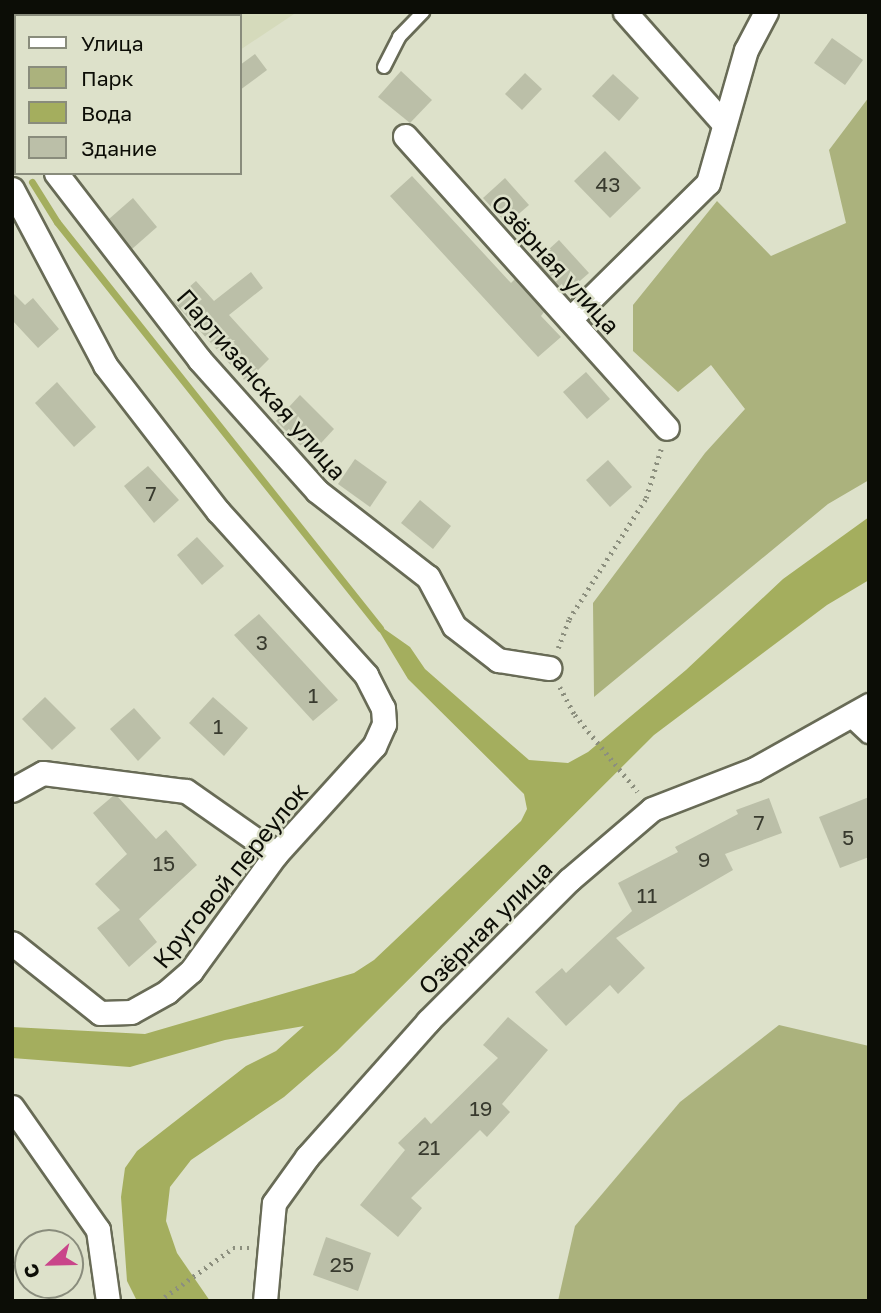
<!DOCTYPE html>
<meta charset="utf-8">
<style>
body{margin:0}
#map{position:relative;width:881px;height:1313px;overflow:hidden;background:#dde1ca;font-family:"Golos Text",sans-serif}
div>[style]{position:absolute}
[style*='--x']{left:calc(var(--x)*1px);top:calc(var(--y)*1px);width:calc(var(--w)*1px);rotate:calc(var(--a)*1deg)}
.built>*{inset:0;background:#d5dabb}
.green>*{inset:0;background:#abb27d}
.water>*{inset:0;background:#a4ae5e}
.stream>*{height:7px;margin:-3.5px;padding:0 3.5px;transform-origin:3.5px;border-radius:3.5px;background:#a4ae5e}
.building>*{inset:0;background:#bbbfa8}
.path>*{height:4.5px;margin-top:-2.25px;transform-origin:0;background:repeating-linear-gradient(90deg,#8c8f7e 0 2px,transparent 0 7px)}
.roads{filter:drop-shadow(2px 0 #686b56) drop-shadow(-2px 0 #686b56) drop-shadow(0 2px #686b56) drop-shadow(0 -2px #686b56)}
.service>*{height:12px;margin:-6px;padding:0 6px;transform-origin:6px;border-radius:6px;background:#fff}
.minor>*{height:23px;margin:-11.5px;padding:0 11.5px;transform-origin:11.5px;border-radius:11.5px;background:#fff}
span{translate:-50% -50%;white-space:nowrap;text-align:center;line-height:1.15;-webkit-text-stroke:5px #dde1ca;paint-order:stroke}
.number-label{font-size:21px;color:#383a2e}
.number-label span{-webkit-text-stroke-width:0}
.street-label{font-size:24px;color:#0c0d06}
.frame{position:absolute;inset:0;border:14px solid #0c0d06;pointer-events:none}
.legend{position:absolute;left:14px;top:14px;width:228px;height:161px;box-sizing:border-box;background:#dde1ca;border:2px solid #898c7c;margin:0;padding:9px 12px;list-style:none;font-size:21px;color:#0c0d06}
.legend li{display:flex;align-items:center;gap:14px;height:35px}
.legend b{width:35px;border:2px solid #898c7c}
.north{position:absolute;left:14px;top:1229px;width:70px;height:70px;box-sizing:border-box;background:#dde1ca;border:2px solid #898c7c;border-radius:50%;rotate:248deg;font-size:19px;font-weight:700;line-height:28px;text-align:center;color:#0c0d06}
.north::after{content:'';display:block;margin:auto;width:24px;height:32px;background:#c9458a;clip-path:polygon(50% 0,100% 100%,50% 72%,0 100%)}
</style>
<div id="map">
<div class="built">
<i style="clip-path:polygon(12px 12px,297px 12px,240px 50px,240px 16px,16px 16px,16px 65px)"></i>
</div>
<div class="green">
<i style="clip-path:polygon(12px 12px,113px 12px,113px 16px,16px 16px,16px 37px)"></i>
<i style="clip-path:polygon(869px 97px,869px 480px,828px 504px,594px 697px,593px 603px,705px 453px,745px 409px,711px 365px,678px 392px,633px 351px,633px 305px,717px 201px,771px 256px,846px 223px,829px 150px)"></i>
<i style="clip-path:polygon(779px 1025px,869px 1046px,869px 1301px,558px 1301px,575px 1226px,680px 1102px)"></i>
</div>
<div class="water">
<i style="clip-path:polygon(869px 517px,869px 580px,827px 605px,654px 735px,337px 1051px,284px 1097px,191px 1160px,170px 1187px,166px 1221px,177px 1253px,210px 1301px,137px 1301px,127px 1281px,121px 1197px,125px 1168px,137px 1151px,246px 1066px,276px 1051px,304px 1026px,225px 1040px,130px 1067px,12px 1058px,12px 1027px,145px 1034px,354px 973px,374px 960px,521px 821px,527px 809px,524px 794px,408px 679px,373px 621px,410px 647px,425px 669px,529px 760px,568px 763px,588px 752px,686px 670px,783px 579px)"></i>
</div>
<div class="stream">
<i style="--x:32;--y:182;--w:47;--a:58"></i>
<i style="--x:57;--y:222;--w:519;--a:51.5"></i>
</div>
<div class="building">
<i style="clip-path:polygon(832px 38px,863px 60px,845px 85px,814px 63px)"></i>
<i style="clip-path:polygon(255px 54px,267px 70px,240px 90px,240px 65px)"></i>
<i style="clip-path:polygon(401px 71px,432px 100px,410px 123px,378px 97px)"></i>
<i style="clip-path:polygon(525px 73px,542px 89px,522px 110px,505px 94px)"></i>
<i style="clip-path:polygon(613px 74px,639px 98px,619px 121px,592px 96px)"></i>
<i style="clip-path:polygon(605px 151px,641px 188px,610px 218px,574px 181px)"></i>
<i style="clip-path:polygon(412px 176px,511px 283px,515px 279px,544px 312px,541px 316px,561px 337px,538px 357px,390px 196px)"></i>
<i style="clip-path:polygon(505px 178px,529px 205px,507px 224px,483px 198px)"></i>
<i style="clip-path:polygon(133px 198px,157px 227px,132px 249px,109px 219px)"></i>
<i style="clip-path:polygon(559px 240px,589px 273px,565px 294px,536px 261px)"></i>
<i style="clip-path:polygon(251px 272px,263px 288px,229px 315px,269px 359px,246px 382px,173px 301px,196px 281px,214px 301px)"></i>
<i style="clip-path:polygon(12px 292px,25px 305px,33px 298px,59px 329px,38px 348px,12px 320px)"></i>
<i style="clip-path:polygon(586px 372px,610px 399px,587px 419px,563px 392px)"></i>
<i style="clip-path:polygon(57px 382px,96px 427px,74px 447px,35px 403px)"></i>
<i style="clip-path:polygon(300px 395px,334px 429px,310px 455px,276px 421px)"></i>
<i style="clip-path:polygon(355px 459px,387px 482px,370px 507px,338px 484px)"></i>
<i style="clip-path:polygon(608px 460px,632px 487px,610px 507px,586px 480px)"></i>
<i style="clip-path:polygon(148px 466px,179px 500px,154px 523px,124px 486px)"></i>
<i style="clip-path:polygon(420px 500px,451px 526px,433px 549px,401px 523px)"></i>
<i style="clip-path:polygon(197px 537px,224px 566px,202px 585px,177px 555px)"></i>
<i style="clip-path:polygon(259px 614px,338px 700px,313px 721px,234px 635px)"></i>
<i style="clip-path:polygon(45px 697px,76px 728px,52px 750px,22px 719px)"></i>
<i style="clip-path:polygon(213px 697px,248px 728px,224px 756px,189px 723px)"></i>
<i style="clip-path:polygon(134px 708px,161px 738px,138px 761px,110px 729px)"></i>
<i style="clip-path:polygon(113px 796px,118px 797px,156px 839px,166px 830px,197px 865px,139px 919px,157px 942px,129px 967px,97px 928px,120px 910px,95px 884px,127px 854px,93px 813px)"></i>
<i style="clip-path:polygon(869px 797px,869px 857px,840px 868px,819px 817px)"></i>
<i style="clip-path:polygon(769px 798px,782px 833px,725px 854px,733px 870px,616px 938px,645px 968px,618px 994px,610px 985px,566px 1026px,535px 992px,562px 968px,566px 973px,632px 911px,618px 883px,678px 852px,675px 847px,738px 814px,736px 810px)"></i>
<i style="clip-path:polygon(508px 1017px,548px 1050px,502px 1104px,510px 1112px,487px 1137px,480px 1130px,411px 1198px,422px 1208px,398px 1237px,360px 1205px,405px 1150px,398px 1143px,425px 1117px,431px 1124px,498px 1058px,483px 1045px)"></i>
<i style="clip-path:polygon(326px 1237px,371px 1253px,358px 1291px,313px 1275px)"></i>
</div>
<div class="path">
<i style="--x:558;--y:648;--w:31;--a:-69"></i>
<i style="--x:569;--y:619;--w:143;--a:-57.5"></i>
<i style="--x:646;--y:498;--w:51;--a:-73"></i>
<i style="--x:560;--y:687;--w:32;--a:62"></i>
<i style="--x:575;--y:715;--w:99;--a:50.7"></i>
<i style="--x:159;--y:1301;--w:91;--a:-35.6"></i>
<i style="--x:233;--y:1248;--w:16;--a:0"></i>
</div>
<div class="roads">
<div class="service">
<i style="--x:384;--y:67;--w:34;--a:-63"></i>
<i style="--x:399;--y:37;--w:35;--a:-46"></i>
</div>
<div class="minor">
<i style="--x:625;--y:12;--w:149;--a:48.5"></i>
<i style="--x:405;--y:136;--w:392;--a:48.1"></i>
<i style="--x:56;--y:173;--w:235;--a:52.4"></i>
<i style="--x:199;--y:359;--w:177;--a:48.2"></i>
<i style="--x:317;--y:491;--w:140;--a:37.8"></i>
<i style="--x:428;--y:577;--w:55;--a:62"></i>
<i style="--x:454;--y:626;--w:56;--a:37.7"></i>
<i style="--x:498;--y:660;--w:52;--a:8.9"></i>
<i style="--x:12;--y:189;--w:199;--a:62.1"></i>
<i style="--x:105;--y:365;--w:185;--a:52.3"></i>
<i style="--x:218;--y:511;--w:221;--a:47.9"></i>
<i style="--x:366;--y:675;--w:37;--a:63"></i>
<i style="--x:383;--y:708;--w:16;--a:86"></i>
<i style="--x:384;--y:724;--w:24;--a:114"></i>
<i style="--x:374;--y:746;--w:146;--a:132.2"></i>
<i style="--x:276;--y:854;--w:145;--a:126"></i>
<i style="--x:191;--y:971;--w:32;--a:139"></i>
<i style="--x:167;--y:992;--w:41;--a:150.9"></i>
<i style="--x:131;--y:1012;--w:31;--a:178"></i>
<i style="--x:100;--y:1013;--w:112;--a:-141.5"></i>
<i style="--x:571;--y:318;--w:192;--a:-44.6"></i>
<i style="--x:708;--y:183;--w:138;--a:-74.1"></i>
<i style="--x:746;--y:50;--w:43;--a:-62.2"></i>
<i style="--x:853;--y:716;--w:22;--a:43"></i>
<i style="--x:12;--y:790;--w:35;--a:-29"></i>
<i style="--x:43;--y:773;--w:144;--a:7.2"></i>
<i style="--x:186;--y:791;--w:110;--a:35"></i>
<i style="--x:12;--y:1107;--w:150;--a:55"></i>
<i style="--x:98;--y:1230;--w:72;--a:82"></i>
<i style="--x:265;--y:1301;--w:98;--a:-84.8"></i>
<i style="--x:274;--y:1203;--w:57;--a:-54.3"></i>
<i style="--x:307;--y:1157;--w:182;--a:-48.3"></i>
<i style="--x:428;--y:1021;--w:199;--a:-45"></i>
<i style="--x:569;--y:880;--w:109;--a:-40.5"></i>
<i style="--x:652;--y:809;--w:110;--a:-21.2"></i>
<i style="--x:755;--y:769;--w:131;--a:-29.3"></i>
</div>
</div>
<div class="number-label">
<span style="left:608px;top:184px">43</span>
<span style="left:151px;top:493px">7</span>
<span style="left:262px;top:642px">3</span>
<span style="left:313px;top:695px">1</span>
<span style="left:218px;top:726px">1</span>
<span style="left:759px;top:822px">7</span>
<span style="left:848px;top:837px">5</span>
<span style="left:704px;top:859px">9</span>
<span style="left:164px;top:863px">15</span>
<span style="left:647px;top:895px">11</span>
<span style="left:481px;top:1108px">19</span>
<span style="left:429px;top:1147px">21</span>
<span style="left:342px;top:1264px">25</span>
</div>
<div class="street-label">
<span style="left:556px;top:264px;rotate:48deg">Озёрная улица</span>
<span style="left:262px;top:384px;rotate:49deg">Партизанская улица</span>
<span style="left:230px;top:875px;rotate:-51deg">Круговой переулок</span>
<span style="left:485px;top:927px;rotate:-45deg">Озёрная улица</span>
</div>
<div class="frame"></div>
<ul class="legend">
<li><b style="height:9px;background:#fff"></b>Улица</li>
<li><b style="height:19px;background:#abb27d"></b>Парк</li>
<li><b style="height:19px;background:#a4ae5e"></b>Вода</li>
<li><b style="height:19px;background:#bbbfa8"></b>Здание</li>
</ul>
<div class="north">С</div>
</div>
